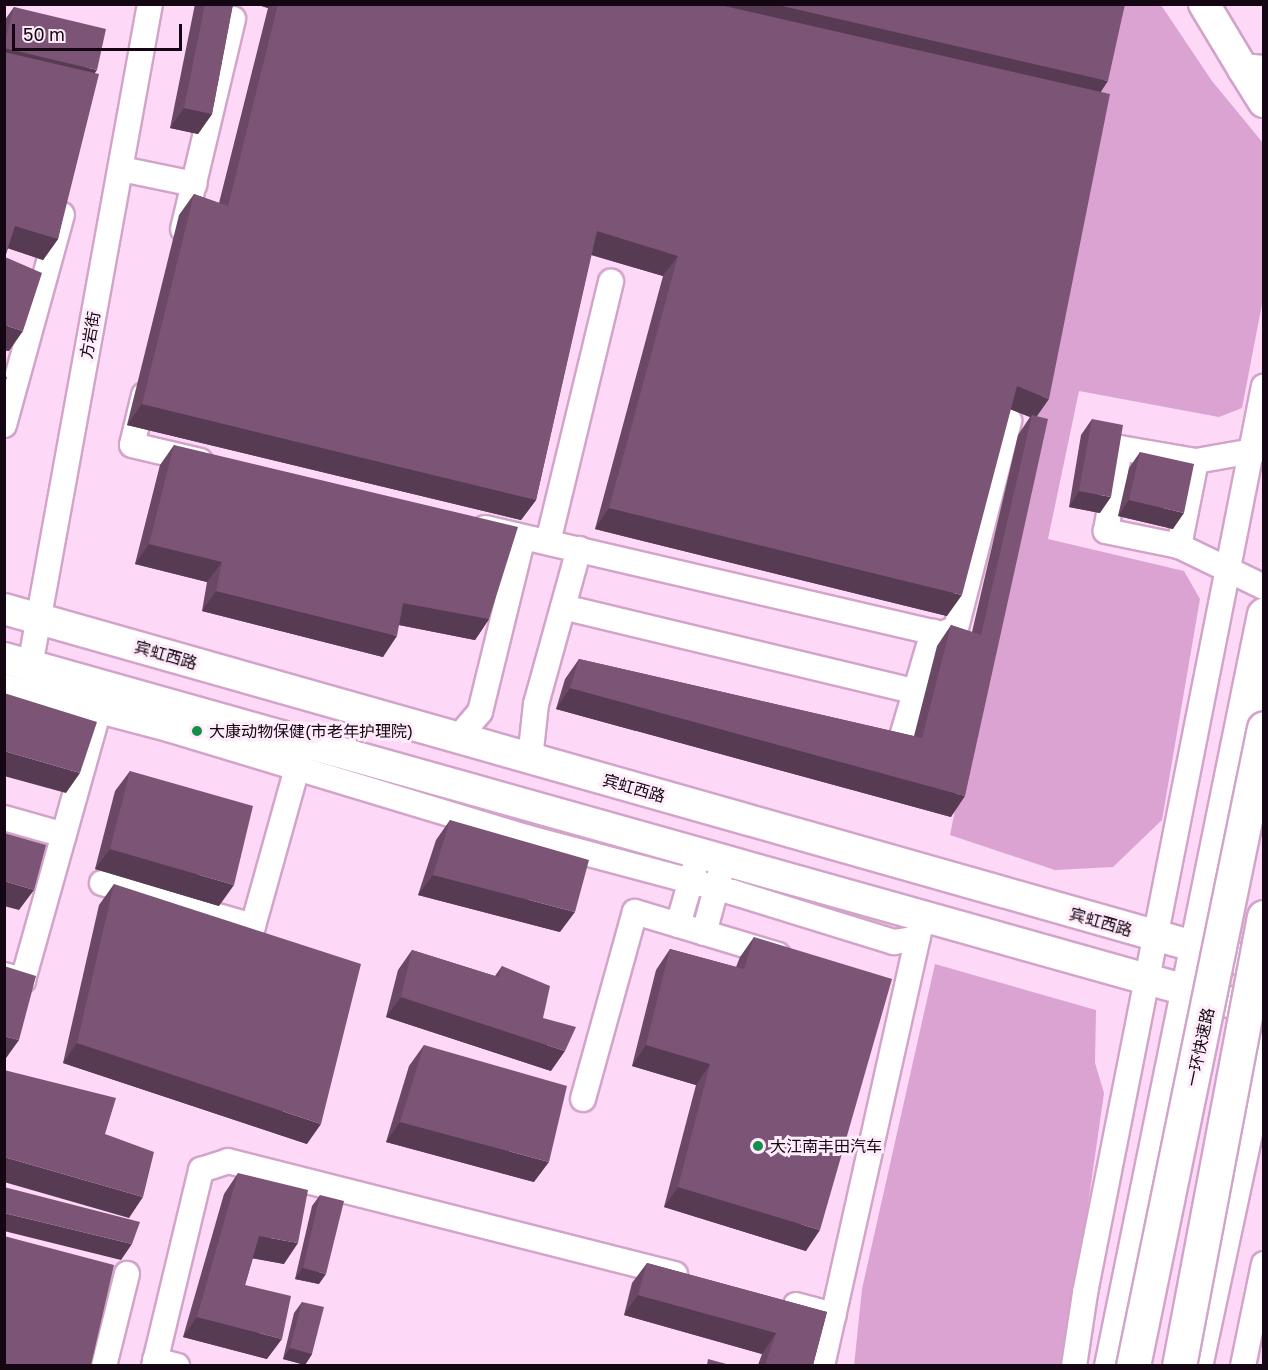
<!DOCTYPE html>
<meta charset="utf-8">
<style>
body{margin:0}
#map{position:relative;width:1268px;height:1370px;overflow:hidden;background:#fed8f7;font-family:"Golos Text","Noto Sans SC",sans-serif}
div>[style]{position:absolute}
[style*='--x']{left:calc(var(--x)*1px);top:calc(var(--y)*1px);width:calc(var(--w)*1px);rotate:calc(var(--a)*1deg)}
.green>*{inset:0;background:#daa3d1}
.roads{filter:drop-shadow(2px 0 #d2a4ca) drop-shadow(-2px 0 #d2a4ca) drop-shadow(0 2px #d2a4ca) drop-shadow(0 -2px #d2a4ca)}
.minor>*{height:24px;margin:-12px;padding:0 12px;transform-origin:12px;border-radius:12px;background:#fff}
.major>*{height:30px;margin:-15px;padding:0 15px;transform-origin:15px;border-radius:15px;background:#fff}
.highway>*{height:33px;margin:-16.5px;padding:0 16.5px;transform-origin:16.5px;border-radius:16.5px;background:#fff}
.bridges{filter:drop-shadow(2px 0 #d2a4ca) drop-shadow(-2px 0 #d2a4ca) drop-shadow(0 2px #d2a4ca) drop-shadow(0 -2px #d2a4ca)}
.highway-bridge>*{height:33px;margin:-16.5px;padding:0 16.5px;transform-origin:16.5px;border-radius:16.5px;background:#fff}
.wall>*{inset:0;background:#6b4865}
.shaded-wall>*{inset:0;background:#573b53}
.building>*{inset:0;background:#7c5476}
.dots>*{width:16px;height:16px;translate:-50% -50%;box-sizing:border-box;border:3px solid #ffecfb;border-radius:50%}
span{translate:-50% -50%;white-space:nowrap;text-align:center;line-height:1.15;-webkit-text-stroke:6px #ffecfb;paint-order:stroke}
.street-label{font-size:16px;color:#150613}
.poi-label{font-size:16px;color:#150613}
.left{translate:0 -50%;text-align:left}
.frame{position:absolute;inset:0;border:6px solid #150613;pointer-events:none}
.scale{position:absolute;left:12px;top:24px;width:170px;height:27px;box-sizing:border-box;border:3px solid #150613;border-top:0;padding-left:8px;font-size:18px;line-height:21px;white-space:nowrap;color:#150613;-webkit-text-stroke:4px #ffecfb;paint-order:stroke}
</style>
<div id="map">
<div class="green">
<i style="clip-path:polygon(1118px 5px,1161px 5px,1212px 81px,1263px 143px,1263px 299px,1242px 408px,1219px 417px,1079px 391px,1048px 539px,1184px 571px,1200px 599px,1162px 820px,1113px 867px,1055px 870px,950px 835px)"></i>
<i style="clip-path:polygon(935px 964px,1096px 1010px,1095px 1063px,1104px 1093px,1065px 1365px,854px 1366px,862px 1289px)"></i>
</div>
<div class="roads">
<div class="minor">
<i style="--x:121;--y:169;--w:75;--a:11.6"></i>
<i style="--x:183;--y:229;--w:216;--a:-76.6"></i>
<i style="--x:144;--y:395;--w:51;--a:103.5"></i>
<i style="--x:132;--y:445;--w:70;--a:13.2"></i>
<i style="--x:4;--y:425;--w:218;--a:-74.6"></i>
<i style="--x:1264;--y:449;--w:69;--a:170"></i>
<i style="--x:1196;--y:461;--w:87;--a:101.3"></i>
<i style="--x:1179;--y:546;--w:94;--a:25.8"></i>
<i style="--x:485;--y:528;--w:469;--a:13.1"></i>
<i style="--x:942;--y:634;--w:15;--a:-23"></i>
<i style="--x:956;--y:628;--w:214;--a:-75.6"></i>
<i style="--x:548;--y:542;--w:268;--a:-76.4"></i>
<i style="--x:1179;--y:546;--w:75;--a:-168.4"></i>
<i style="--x:1106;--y:531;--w:84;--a:-80.4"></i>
<i style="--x:1120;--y:448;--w:77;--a:9.7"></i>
<i style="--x:563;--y:607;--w:361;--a:13.5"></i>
<i style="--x:30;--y:666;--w:673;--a:-79.73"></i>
<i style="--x:4;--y:686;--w:170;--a:14.7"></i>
<i style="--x:168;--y:729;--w:377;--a:16.8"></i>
<i style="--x:529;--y:838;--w:210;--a:14.9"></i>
<i style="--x:732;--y:892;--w:170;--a:17.2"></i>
<i style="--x:894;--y:942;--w:24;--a:-9"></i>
<i style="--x:458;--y:738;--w:34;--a:-50"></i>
<i style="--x:480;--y:712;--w:180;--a:-76.2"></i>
<i style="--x:901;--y:740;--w:113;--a:-73.5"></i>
<i style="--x:530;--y:759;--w:55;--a:-83.8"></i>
<i style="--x:536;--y:704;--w:161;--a:-74.5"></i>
<i style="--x:4;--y:818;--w:62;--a:15.8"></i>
<i style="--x:102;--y:883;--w:157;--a:15.9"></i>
<i style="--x:253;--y:926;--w:179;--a:-74.4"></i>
<i style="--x:678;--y:925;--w:61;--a:-73.9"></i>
<i style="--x:704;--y:933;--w:61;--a:-74.8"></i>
<i style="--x:4;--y:975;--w:20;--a:15"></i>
<i style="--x:23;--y:980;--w:281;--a:-74.3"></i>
<i style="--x:583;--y:1099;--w:194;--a:-74.5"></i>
<i style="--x:635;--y:912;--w:149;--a:16.7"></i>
<i style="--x:796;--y:1305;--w:39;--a:15"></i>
<i style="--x:155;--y:1360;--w:23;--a:15"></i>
<i style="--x:104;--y:1366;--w:95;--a:-76"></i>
<i style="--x:154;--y:1366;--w:202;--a:-76.5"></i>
<i style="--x:201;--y:1170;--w:28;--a:-18"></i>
<i style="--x:228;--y:1161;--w:461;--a:14.2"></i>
<i style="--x:822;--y:1366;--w:454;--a:-77.4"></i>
<i style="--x:1074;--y:1366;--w:74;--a:-81.4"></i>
<i style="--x:1085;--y:1293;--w:924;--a:-78.84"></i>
<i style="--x:1243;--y:1366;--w:104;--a:-78.4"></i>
</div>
<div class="major">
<i style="--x:1204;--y:4;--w:76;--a:59"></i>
<i style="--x:1264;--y:71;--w:21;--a:-175"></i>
<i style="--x:1243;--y:69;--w:39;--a:58"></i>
<i style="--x:4;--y:609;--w:1310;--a:15.82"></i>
<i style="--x:4;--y:658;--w:1309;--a:15.69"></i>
</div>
<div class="highway">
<i style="--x:1111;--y:1366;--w:767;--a:-78.5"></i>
<i style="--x:1195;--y:1366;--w:329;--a:-77.9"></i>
</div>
</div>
<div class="bridges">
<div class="highway-bridge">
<i style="--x:1133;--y:1366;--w:651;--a:-78.4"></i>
<i style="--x:1179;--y:1366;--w:457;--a:-79.3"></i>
</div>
</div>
<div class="wall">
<i style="clip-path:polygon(195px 4px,233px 4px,212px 114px,198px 134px,170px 128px)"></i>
<i style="clip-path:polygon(255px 4px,1125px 4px,1101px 92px,1037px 416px,951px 817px,556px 709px,565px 679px,579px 659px,914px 736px,937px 646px,951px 625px,972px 632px,1018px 435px,1030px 417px,1010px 409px,947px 616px,595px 529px,663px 276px,591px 255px,536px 500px,521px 520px,127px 425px,179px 215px,194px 194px,219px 203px,268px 8px)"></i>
<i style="clip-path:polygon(14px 7px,94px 73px,58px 239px,43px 260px,8px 248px,5px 257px,9px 351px,4px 350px,4px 21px)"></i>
<i style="clip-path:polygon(1092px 419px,1100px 513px,1069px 507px,1081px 435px)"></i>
<i style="clip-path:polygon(174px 445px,489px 619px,475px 640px,399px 625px,383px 657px,202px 611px,207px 582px,135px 564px,160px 465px)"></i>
<i style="clip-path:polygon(1140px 452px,1173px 529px,1118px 516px,1129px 468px)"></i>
<i style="clip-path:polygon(130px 771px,219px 906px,95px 869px,115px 791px)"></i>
<i style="clip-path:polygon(450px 820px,560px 932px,418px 895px,436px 840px)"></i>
<i style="clip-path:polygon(114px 884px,307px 1144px,63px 1063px,99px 905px)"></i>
<i style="clip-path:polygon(754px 937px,806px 1251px,664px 1207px,696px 1085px,632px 1066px,656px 970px,670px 949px,736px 967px,740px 957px)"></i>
<i style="clip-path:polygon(412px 950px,495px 976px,502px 966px,543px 1018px,551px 1071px,386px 1017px,398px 970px)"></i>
<i style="clip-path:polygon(424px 1045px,534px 1182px,386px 1142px,409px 1066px)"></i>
<i style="clip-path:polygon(238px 1173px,284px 1264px,253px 1258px,245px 1285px,267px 1359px,183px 1337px,224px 1194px)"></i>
<i style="clip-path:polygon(320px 1195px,319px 1284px,295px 1279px,312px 1206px)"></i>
<i style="clip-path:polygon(647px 1263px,827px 1312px,813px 1365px,758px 1365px,762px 1354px,624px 1315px,632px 1283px)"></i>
<i style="clip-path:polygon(302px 1302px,312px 1354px,305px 1365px,283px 1359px,294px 1313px)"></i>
</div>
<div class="shaded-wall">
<i style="clip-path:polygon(255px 4px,270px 4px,268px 8px)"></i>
<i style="clip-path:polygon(670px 4px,774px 4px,1108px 81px,1094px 102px)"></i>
<i style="clip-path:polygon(4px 48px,97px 70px,86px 85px,4px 66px)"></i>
<i style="clip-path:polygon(184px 108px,212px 114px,198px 134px,170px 128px)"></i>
<i style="clip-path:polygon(15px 226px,58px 239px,43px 260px,4px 247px)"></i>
<i style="clip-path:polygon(597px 231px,678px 256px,663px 276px,582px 252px)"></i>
<i style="clip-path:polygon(4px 325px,23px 331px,9px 351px,4px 350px)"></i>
<i style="clip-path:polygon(1017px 386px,1049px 399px,1035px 419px,1032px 415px,1030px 417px,1002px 406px)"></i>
<i style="clip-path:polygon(142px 404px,536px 500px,521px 520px,127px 425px)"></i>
<i style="clip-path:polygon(1079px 491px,1111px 497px,1100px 513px,1069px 507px)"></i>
<i style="clip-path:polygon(1129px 500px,1184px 513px,1173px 529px,1118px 516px)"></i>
<i style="clip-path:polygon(609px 508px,962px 595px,947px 616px,595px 529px)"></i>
<i style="clip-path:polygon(149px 544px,222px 562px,207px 582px,135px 564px)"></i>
<i style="clip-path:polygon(216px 591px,397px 636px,383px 657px,202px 611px)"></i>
<i style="clip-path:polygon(403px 603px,489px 619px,475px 640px,389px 623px)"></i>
<i style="clip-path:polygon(570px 688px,965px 796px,951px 817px,556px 709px)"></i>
<i style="clip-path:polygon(4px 751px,80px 773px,66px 793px,4px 776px)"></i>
<i style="clip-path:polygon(110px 849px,234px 885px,219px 906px,95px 869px)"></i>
<i style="clip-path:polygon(433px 875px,575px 912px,560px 932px,418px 895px)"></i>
<i style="clip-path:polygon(4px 881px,34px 890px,19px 910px,4px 906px)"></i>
<i style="clip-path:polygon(401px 997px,565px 1051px,551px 1071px,386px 1017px)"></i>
<i style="clip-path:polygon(4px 1036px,19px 1040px,4px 1061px)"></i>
<i style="clip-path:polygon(77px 1043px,321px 1124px,307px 1144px,63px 1063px)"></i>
<i style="clip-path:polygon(646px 1045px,710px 1064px,696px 1085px,632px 1066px)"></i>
<i style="clip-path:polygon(400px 1122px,549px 1162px,534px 1182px,386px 1142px)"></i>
<i style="clip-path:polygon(4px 1157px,143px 1197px,129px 1218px,4px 1182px)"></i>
<i style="clip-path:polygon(678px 1187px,820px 1230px,806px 1251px,664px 1207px)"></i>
<i style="clip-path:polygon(4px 1213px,132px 1244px,121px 1260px,4px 1231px)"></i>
<i style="clip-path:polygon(259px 1236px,298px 1243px,284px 1264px,245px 1257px)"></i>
<i style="clip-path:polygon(303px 1268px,326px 1274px,319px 1284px,295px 1279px)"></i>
<i style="clip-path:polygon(638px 1295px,776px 1333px,762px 1354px,624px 1315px)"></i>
<i style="clip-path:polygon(197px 1317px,282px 1339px,267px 1359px,183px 1337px)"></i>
<i style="clip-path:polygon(290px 1348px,312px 1354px,305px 1365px,283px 1359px)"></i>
</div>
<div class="building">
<i style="clip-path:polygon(205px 4px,233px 4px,212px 114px,184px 108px)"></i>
<i style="clip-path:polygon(278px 4px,716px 4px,1110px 94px,1049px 399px,1017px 386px,962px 595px,609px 508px,678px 256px,597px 231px,536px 500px,142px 404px,194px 194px,228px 206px)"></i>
<i style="clip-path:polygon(774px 4px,1125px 4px,1108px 81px)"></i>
<i style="clip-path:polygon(14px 7px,106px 29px,97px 70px,4px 48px,4px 44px)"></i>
<i style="clip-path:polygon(4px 52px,99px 74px,58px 239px,15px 226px,5px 257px,42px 273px,23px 331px,4px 325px)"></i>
<i style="clip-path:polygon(4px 376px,7px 377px,4px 387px)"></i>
<i style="clip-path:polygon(1032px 415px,1048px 419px,965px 796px,570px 688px,579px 659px,922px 738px,951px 625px,981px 635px)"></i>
<i style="clip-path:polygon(1092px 419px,1123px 425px,1111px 497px,1079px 491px)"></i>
<i style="clip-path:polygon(174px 445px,518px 527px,489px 619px,403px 603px,397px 636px,216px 591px,222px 562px,149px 544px)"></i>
<i style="clip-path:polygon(1140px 452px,1194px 464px,1184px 513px,1129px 500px)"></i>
<i style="clip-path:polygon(4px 693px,97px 722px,80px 773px,4px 751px)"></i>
<i style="clip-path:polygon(130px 771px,253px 806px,234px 885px,110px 849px)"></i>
<i style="clip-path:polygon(450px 820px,589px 860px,575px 912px,433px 875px)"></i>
<i style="clip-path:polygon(4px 833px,46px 845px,34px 890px,4px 881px)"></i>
<i style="clip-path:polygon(114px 884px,361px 964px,321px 1124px,77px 1043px)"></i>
<i style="clip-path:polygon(754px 937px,892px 979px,820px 1230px,678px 1187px,710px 1064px,646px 1045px,670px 949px,744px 969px)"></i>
<i style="clip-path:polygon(412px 950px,498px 977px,502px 966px,550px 986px,543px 1018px,576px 1027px,565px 1051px,401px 997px)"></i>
<i style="clip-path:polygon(4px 966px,36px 976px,19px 1040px,4px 1036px)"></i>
<i style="clip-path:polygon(424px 1045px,567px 1086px,549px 1162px,400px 1122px)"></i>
<i style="clip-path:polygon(4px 1070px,116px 1098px,105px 1134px,154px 1152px,143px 1197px,4px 1157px)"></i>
<i style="clip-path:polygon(238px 1173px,308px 1190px,298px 1243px,259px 1236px,245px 1285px,291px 1296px,282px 1339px,197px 1317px)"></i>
<i style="clip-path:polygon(4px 1187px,140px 1222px,132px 1244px,4px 1213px)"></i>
<i style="clip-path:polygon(320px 1195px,344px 1201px,326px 1274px,303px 1268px)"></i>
<i style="clip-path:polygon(4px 1236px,114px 1265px,91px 1365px,4px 1365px)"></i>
<i style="clip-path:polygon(647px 1263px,827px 1312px,813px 1365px,765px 1365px,776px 1333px,638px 1295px)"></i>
<i style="clip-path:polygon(302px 1302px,324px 1307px,312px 1354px,290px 1348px)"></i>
<i style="clip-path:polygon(708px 1359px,730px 1365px,707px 1365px)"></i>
</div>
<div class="dots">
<i style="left:197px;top:731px;background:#148f4b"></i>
<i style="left:758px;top:1146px;background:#148f4b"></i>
</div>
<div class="street-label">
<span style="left:90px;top:335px;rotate:-80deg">方岩街</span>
<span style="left:166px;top:655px;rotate:16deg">宾虹西路</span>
<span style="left:634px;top:788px;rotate:16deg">宾虹西路</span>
<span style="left:1101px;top:922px;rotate:16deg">宾虹西路</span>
<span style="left:1200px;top:1047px;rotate:-78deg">一环快速路</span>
</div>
<div class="poi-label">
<span class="left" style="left:209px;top:731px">大康动物保健(市老年护理院)</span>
<span class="left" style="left:770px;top:1146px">大江南丰田汽车</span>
</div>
<div class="frame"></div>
<div class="scale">50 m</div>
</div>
